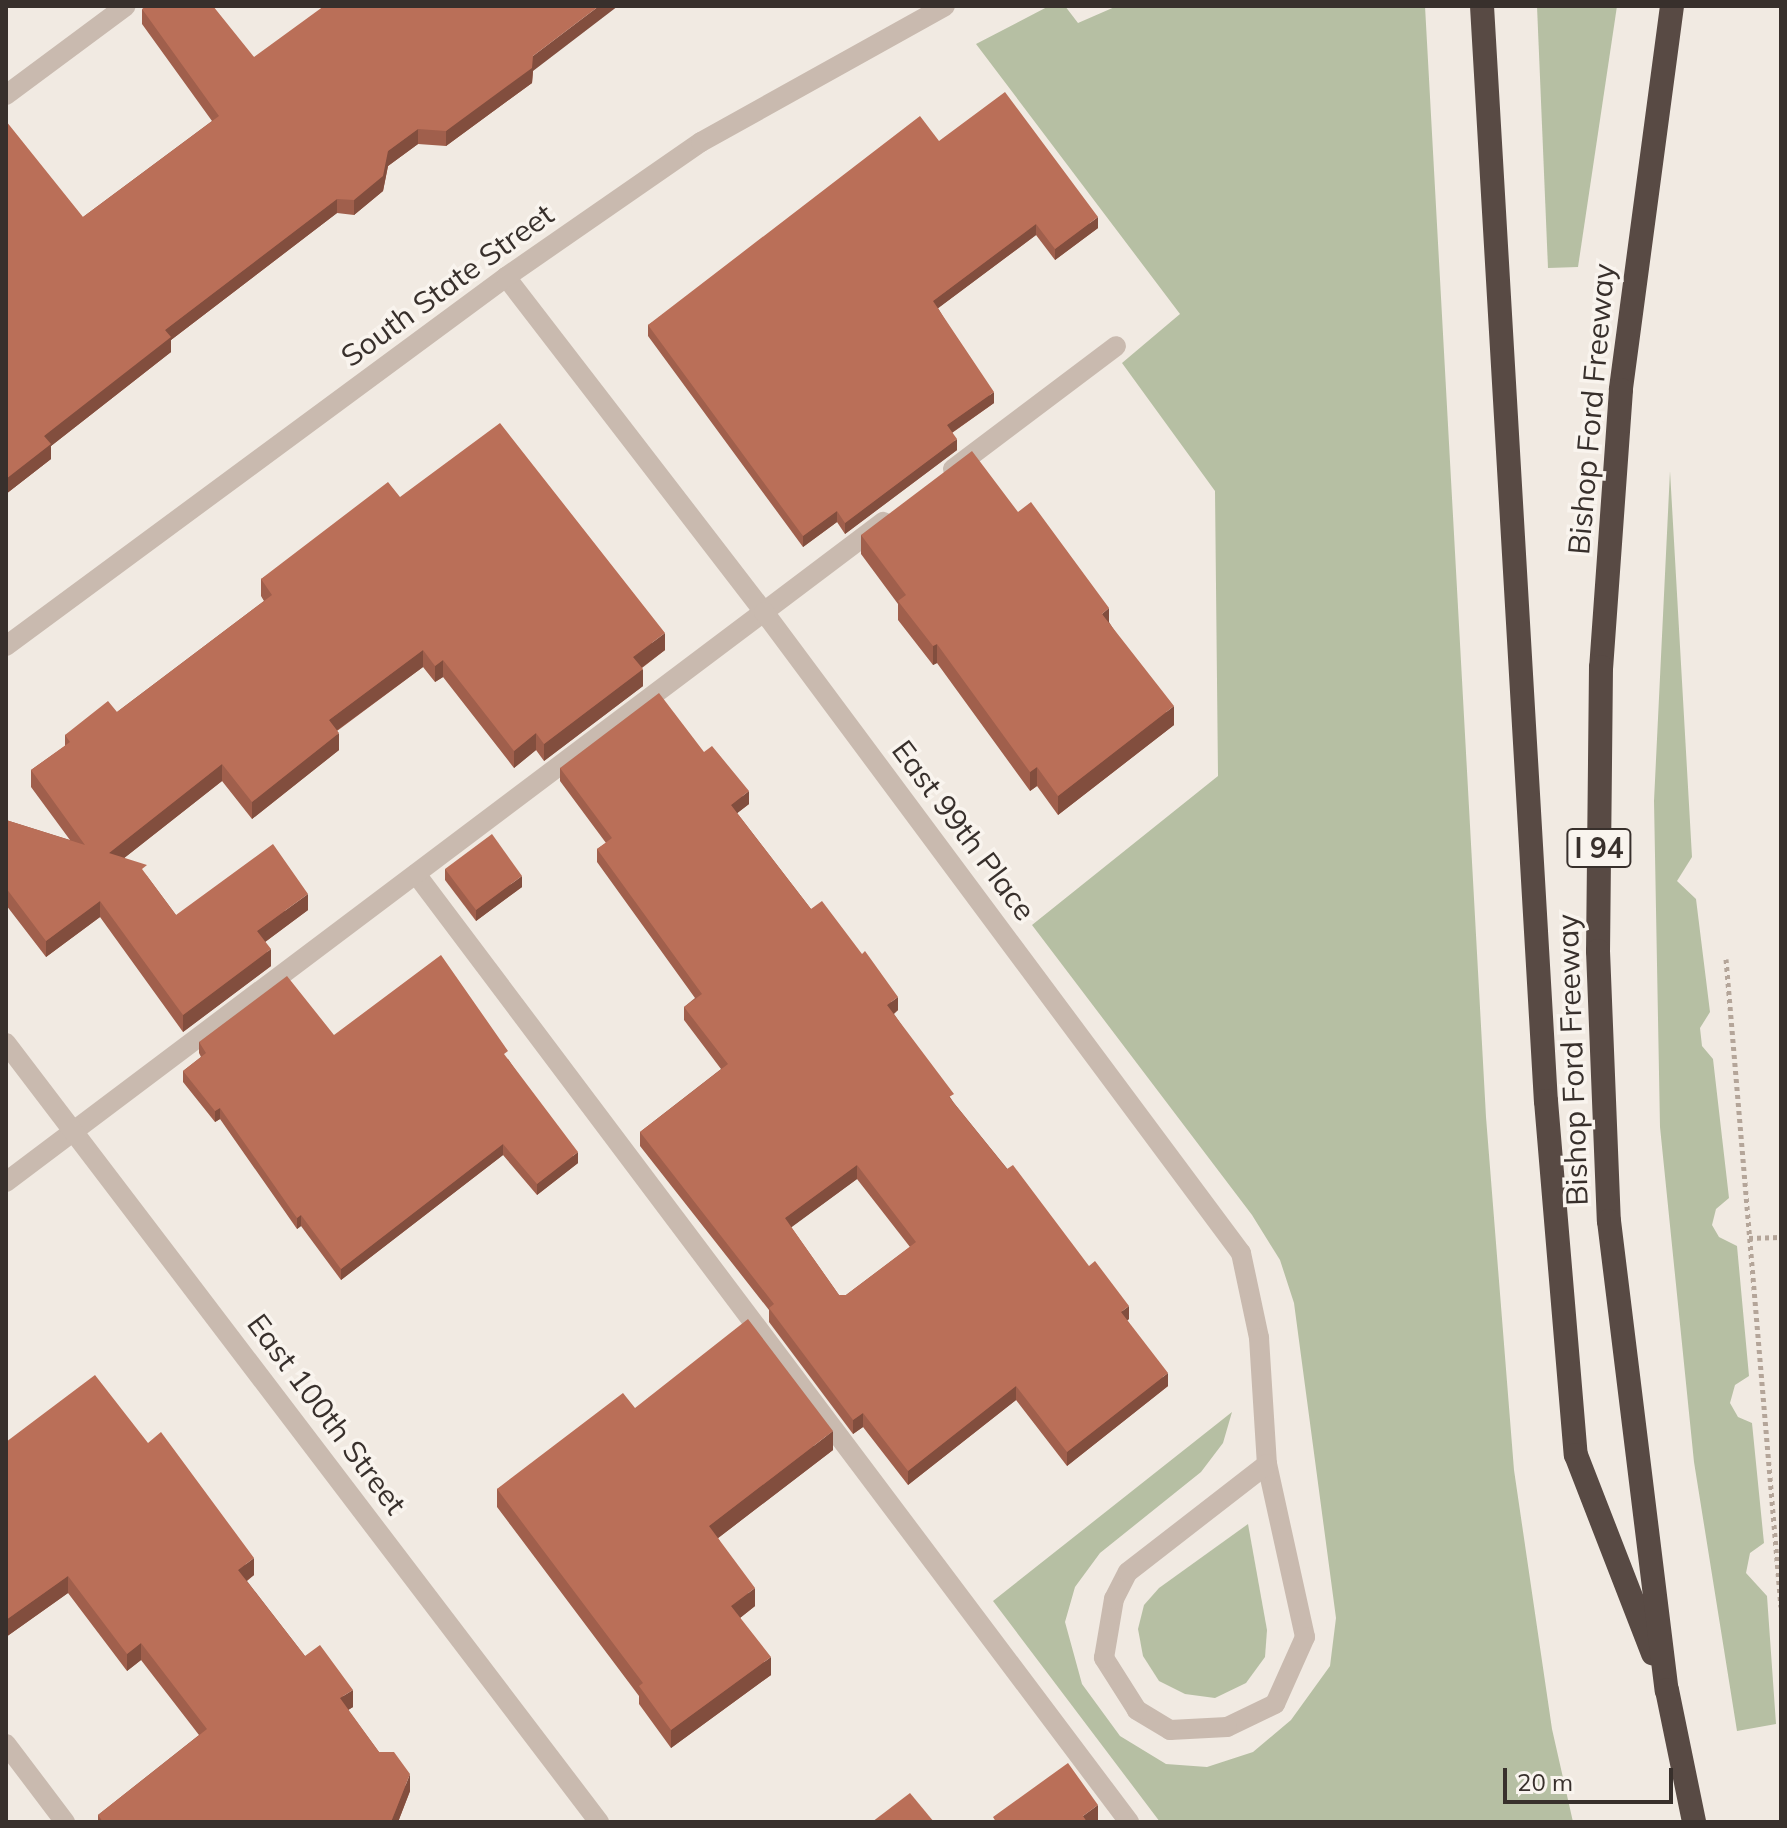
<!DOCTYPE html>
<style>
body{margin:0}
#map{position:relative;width:1787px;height:1828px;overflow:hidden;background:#f1eae2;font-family:Mulish,sans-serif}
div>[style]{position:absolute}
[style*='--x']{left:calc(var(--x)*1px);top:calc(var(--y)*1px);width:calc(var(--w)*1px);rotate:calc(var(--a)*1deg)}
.green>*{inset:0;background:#b6bfa3}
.path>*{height:5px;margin-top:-2.5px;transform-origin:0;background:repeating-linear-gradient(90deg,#b4a599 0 4px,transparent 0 8px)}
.service>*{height:20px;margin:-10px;padding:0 10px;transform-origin:10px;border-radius:10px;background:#c9baaf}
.minor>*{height:20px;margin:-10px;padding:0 10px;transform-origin:10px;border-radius:10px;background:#c9baaf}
.tertiary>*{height:20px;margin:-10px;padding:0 10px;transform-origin:10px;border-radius:10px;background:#c9baaf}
.motorway>*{height:24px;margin:-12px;padding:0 12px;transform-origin:12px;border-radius:12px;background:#584a44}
.wall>*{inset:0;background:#a05f4c}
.shaded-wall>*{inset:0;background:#824e3e}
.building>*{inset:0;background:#ba6f58}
span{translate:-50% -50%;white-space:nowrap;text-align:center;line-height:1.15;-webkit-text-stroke:7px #f9f4ee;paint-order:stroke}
.shield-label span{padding:2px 6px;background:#f9f4ee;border:2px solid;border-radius:6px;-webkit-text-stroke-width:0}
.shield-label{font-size:28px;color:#38302c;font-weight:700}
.street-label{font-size:30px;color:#38302c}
.frame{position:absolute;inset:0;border:8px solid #38302c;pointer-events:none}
.scale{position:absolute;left:1503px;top:1768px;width:170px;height:36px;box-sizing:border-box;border:4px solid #38302c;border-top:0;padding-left:10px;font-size:24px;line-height:28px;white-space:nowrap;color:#38302c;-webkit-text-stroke:6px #f9f4ee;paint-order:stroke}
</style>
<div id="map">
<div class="green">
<i style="clip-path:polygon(1049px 6px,1065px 6px,1078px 23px,1117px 6px,1425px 6px,1486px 1117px,1514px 1470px,1552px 1729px,1573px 1822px,1160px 1822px,993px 1601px,1232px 1412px,1223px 1443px,1201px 1472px,1100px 1553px,1075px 1587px,1065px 1622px,1082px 1684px,1120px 1736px,1166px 1764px,1207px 1767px,1253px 1752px,1291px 1720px,1330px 1666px,1336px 1618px,1294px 1303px,1280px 1260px,1252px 1215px,1032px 925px,1218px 776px,1215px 491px,1122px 363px,1180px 314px,976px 44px)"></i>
<i style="clip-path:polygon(1537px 6px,1617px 6px,1578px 267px,1548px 268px)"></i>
<i style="clip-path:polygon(1670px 471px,1692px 857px,1677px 881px,1696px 899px,1710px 1012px,1700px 1028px,1702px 1046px,1713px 1059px,1729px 1198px,1716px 1209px,1712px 1225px,1719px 1237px,1737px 1246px,1749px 1376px,1735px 1385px,1730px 1403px,1738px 1417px,1752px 1423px,1764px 1543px,1750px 1553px,1746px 1573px,1767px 1596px,1776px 1724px,1737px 1731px,1694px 1462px,1660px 1127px,1654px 801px)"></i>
<i style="clip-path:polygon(1248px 1524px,1267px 1630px,1265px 1657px,1246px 1683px,1215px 1698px,1185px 1694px,1159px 1681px,1143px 1656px,1138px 1629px,1144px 1605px,1159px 1588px)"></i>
</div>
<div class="path">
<i style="--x:1726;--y:959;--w:650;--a:85.15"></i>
<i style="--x:1749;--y:1238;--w:32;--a:-2"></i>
</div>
<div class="service">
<i style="--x:6;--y:95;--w:149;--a:-36.6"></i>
<i style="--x:953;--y:469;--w:204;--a:-37"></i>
<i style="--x:416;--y:874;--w:1186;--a:53.05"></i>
<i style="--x:6;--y:1182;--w:1098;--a:-36.96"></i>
<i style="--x:6;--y:1744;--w:98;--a:52.9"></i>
</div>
<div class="minor">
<i style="--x:506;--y:277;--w:423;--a:52.4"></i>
<i style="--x:764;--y:612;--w:799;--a:53.35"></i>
<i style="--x:1241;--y:1253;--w:87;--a:78"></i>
<i style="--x:1259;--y:1338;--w:126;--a:86.4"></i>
<i style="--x:1267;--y:1464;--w:177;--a:77.6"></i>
<i style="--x:1305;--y:1637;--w:73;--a:114.1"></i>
<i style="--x:1275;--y:1704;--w:53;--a:154.4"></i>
<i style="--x:1227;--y:1727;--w:57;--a:177"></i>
<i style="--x:1170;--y:1730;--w:39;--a:-149"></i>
<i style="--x:1137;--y:1710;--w:62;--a:-122.4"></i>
<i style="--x:1104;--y:1658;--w:60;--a:-80.4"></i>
<i style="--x:1114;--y:1599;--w:30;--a:-63"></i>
<i style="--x:1128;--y:1572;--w:176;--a:-37.8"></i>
<i style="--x:6;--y:1043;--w:979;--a:52.72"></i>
</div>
<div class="tertiary">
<i style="--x:6;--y:646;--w:621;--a:-36.43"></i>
<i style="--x:506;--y:277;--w:237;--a:-34.7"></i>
<i style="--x:701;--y:142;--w:279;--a:-29.1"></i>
</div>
<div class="motorway">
<i style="--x:1482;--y:6;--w:1097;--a:86.66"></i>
<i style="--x:1546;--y:1101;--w:355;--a:85.2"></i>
<i style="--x:1576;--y:1455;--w:213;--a:68.8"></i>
<i style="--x:1672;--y:6;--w:387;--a:97.6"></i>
<i style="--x:1621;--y:390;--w:278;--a:94.1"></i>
<i style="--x:1601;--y:667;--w:284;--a:90.6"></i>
<i style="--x:1598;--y:951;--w:270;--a:87.7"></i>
<i style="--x:1609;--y:1221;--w:473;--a:83"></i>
<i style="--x:1667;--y:1690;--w:135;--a:78.4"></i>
</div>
<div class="wall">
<i style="clip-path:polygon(142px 9px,254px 57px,533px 71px,532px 83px,446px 146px,418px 144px,388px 166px,383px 191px,354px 215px,337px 213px,171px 340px,171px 352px,51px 446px,51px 459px,6px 494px,83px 217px,212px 121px,142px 24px)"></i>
<i style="clip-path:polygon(939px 141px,1098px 228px,1055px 260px,1036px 235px,938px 308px,994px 403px,952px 433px,957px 450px,845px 534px,837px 522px,803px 547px,648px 336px,648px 325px)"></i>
<i style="clip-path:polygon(400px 497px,665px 650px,642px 668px,643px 686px,544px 761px,536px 750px,514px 768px,443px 677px,435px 682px,423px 667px,337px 731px,339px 750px,252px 819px,222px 781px,124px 858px,147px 876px,176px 915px,308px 910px,265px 942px,271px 966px,183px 1032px,100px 917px,46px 957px,6px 905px,6px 820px,70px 840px,31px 787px,31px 770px,65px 746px,65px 735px,117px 712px,264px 601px,261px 596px,261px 579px)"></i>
<i style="clip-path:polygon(1018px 512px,1109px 622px,1174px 725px,1058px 815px,1037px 786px,1030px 791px,937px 663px,933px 665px,898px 620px,898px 604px,861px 554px,861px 535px)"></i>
<i style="clip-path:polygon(evenodd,704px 752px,749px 804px,737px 813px,811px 909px,898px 1010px,894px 1014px,954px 1103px,1129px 1319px,1127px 1320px,1168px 1386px,1067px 1466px,1016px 1400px,908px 1485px,863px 1427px,853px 1434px,769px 1322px,769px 1310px,640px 1146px,640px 1132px,721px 1069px,684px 1020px,684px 1007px,695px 998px,597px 862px,597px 849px,606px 843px,560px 781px,560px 768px,704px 752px,857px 1179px,910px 1247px,846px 1295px,839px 1295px,791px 1227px,857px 1179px)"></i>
<i style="clip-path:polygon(445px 869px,522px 887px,476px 921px,445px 880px)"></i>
<i style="clip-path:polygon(334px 1035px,508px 1059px,578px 1163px,537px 1195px,503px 1155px,341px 1280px,301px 1226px,297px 1229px,220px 1119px,215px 1122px,183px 1082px,183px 1071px,201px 1057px,199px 1053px,199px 1042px)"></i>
<i style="clip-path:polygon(635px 1408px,833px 1450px,718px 1538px,755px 1606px,740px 1618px,771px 1675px,671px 1748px,639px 1704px,639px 1696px,497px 1507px,497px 1489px)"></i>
<i style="clip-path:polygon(6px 1442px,148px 1443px,254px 1575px,247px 1581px,305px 1656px,353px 1707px,348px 1710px,379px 1752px,410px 1791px,398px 1822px,98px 1822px,98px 1815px,199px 1735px,141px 1660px,127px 1671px,68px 1593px,6px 1637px)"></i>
</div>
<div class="shaded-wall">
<i style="clip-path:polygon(599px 6px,618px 6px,533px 71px,532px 83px,446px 146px,446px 131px,533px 56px)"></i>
<i style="clip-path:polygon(418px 129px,418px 144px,388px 166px,383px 191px,354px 215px,354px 200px,388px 151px)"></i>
<i style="clip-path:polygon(337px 199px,337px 213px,171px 340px,171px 352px,51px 446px,51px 459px,6px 494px,6px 479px,44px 436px,165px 330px)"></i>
<i style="clip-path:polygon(1098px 217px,1098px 228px,1055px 260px,1055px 249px)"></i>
<i style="clip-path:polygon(1036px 224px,1036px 235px,933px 312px,933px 301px)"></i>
<i style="clip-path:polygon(994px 392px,994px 403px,947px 436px,947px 425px)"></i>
<i style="clip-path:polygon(957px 439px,957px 450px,845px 534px,845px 523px)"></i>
<i style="clip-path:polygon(837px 511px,837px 522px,803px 547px,803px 536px)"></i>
<i style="clip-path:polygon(1109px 608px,1109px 627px,1102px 614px)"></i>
<i style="clip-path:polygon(665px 633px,665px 650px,633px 674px,633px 657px)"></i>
<i style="clip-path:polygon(937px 644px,937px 663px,933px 665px,933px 646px)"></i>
<i style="clip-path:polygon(423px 650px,423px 667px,329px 736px,329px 720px)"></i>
<i style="clip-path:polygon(443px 660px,443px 677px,435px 682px,435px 666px)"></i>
<i style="clip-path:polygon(643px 669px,643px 686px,544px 761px,544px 744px)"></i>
<i style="clip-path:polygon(1174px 706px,1174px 725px,1058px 815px,1058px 796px)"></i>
<i style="clip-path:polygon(339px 733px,339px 750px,252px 819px,252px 802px)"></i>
<i style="clip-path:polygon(536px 733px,536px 750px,514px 768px,514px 751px)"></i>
<i style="clip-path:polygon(222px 764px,222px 781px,109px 870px,109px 853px)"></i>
<i style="clip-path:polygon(1037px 767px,1037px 786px,1030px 791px,1030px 772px)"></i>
<i style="clip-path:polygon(749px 791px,749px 804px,731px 818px,731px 805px)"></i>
<i style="clip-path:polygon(522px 876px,522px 887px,476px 921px,476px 910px)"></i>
<i style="clip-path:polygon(308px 894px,308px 910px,257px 948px,257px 931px)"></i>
<i style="clip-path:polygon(100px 901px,100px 917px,46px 957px,46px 941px)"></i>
<i style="clip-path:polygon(271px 949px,271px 966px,183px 1032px,183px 1015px)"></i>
<i style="clip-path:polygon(898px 997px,898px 1010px,887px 1019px,887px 1005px)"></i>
<i style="clip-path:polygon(220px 1108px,220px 1119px,215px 1122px,215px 1111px)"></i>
<i style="clip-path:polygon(503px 1144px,503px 1155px,341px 1280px,341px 1269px)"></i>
<i style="clip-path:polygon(578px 1152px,578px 1163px,537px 1195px,537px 1184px)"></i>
<i style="clip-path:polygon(857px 1165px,857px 1179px,785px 1232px,785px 1218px)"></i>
<i style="clip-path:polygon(301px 1215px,301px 1226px,297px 1229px,297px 1218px)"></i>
<i style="clip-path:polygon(1129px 1306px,1129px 1319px,1121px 1325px,1121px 1312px)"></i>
<i style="clip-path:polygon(1168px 1373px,1168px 1386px,1067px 1466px,1067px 1452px)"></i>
<i style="clip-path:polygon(1016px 1386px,1016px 1400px,908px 1485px,908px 1471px)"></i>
<i style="clip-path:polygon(863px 1413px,863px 1427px,853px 1434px,853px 1420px)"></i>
<i style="clip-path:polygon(833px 1431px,833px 1450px,709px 1545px,709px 1526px)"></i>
<i style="clip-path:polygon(254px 1558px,254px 1575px,238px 1587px,238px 1570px)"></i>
<i style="clip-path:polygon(68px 1576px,68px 1593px,6px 1637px,6px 1620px)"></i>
<i style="clip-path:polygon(755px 1588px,755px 1606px,731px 1625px,731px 1606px)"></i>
<i style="clip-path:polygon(141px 1643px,141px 1660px,127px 1671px,127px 1654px)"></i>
<i style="clip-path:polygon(771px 1657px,771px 1675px,671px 1748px,671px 1730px)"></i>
<i style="clip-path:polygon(353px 1690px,353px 1707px,340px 1715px,340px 1698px)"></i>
<i style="clip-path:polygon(410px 1774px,410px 1791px,398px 1822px,391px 1822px)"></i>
<i style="clip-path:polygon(1098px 1805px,1098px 1822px,1083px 1822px,1083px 1816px)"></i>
</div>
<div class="building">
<i style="clip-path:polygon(146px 6px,213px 6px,254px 57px,324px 6px,599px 6px,533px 56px,532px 68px,446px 131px,418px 129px,388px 151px,383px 176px,354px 200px,337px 199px,165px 330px,171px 337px,44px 436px,51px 444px,6px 479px,6px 121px,83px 217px,219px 116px,142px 9px)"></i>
<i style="clip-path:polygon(1005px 92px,1098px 217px,1055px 249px,1036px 224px,933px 301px,994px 392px,947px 425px,957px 439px,845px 523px,837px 511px,803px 536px,648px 325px,920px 116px,939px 141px)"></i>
<i style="clip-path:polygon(500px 423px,665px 633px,633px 657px,643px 669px,544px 744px,536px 733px,514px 751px,443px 660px,435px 666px,423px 650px,329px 720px,339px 733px,252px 802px,222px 764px,109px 853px,147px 865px,142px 869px,176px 915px,273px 844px,308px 894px,257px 931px,271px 949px,183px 1015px,100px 901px,46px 941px,6px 888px,6px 820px,85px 845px,31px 770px,70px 742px,65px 735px,108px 701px,117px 712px,272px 595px,261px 579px,388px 482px,400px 497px)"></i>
<i style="clip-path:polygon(972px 451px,1018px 512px,1031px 502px,1109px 608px,1102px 614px,1174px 706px,1058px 796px,1037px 767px,1030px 772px,937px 644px,933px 646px,898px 601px,906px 595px,861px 535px)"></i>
<i style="clip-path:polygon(evenodd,659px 693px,704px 752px,712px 746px,749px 791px,731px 805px,811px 909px,822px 901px,862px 954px,865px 951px,898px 997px,887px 1005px,954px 1094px,949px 1097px,1007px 1169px,1013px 1165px,1089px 1266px,1095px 1261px,1129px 1306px,1121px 1312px,1168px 1373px,1067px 1452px,1016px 1386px,908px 1471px,863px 1413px,853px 1420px,769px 1308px,774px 1304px,640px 1132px,728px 1064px,684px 1007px,702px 994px,597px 849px,612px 838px,560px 768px,659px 693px,857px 1165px,916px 1242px,846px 1295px,839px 1295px,785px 1218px,857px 1165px)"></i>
<i style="clip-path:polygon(492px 834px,522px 876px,476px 910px,445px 869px)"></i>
<i style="clip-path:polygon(441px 955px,508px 1051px,504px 1054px,578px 1152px,537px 1184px,503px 1144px,341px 1269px,301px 1215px,297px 1218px,220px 1108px,215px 1111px,183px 1071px,206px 1053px,199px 1042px,287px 976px,334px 1035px)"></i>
<i style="clip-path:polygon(748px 1319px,833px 1431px,709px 1526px,755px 1588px,731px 1606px,771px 1657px,671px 1730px,639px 1686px,643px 1683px,497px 1489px,623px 1393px,635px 1408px)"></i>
<i style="clip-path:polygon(95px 1375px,148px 1443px,161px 1432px,254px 1558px,238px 1570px,305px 1656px,320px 1645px,353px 1690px,340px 1698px,379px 1752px,394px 1752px,410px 1774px,391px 1822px,103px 1822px,98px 1815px,207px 1729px,141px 1643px,127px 1654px,68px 1576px,6px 1620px,6px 1442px)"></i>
<i style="clip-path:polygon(1068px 1763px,1098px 1805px,1083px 1816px,1087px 1822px,996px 1822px,993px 1817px)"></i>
<i style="clip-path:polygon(910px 1793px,934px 1822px,872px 1822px)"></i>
</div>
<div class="shield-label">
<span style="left:1599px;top:848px">I 94</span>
</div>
<div class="street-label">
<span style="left:447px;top:285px;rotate:-36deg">South State Street</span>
<span style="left:1591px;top:409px;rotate:-85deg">Bishop Ford Freeway</span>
<span style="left:964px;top:830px;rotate:53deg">East 99th Place</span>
<span style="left:1572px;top:1060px;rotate:-92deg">Bishop Ford Freeway</span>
<span style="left:327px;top:1414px;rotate:53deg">East 100th Street</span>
</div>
<div class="frame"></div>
<div class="scale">20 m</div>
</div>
